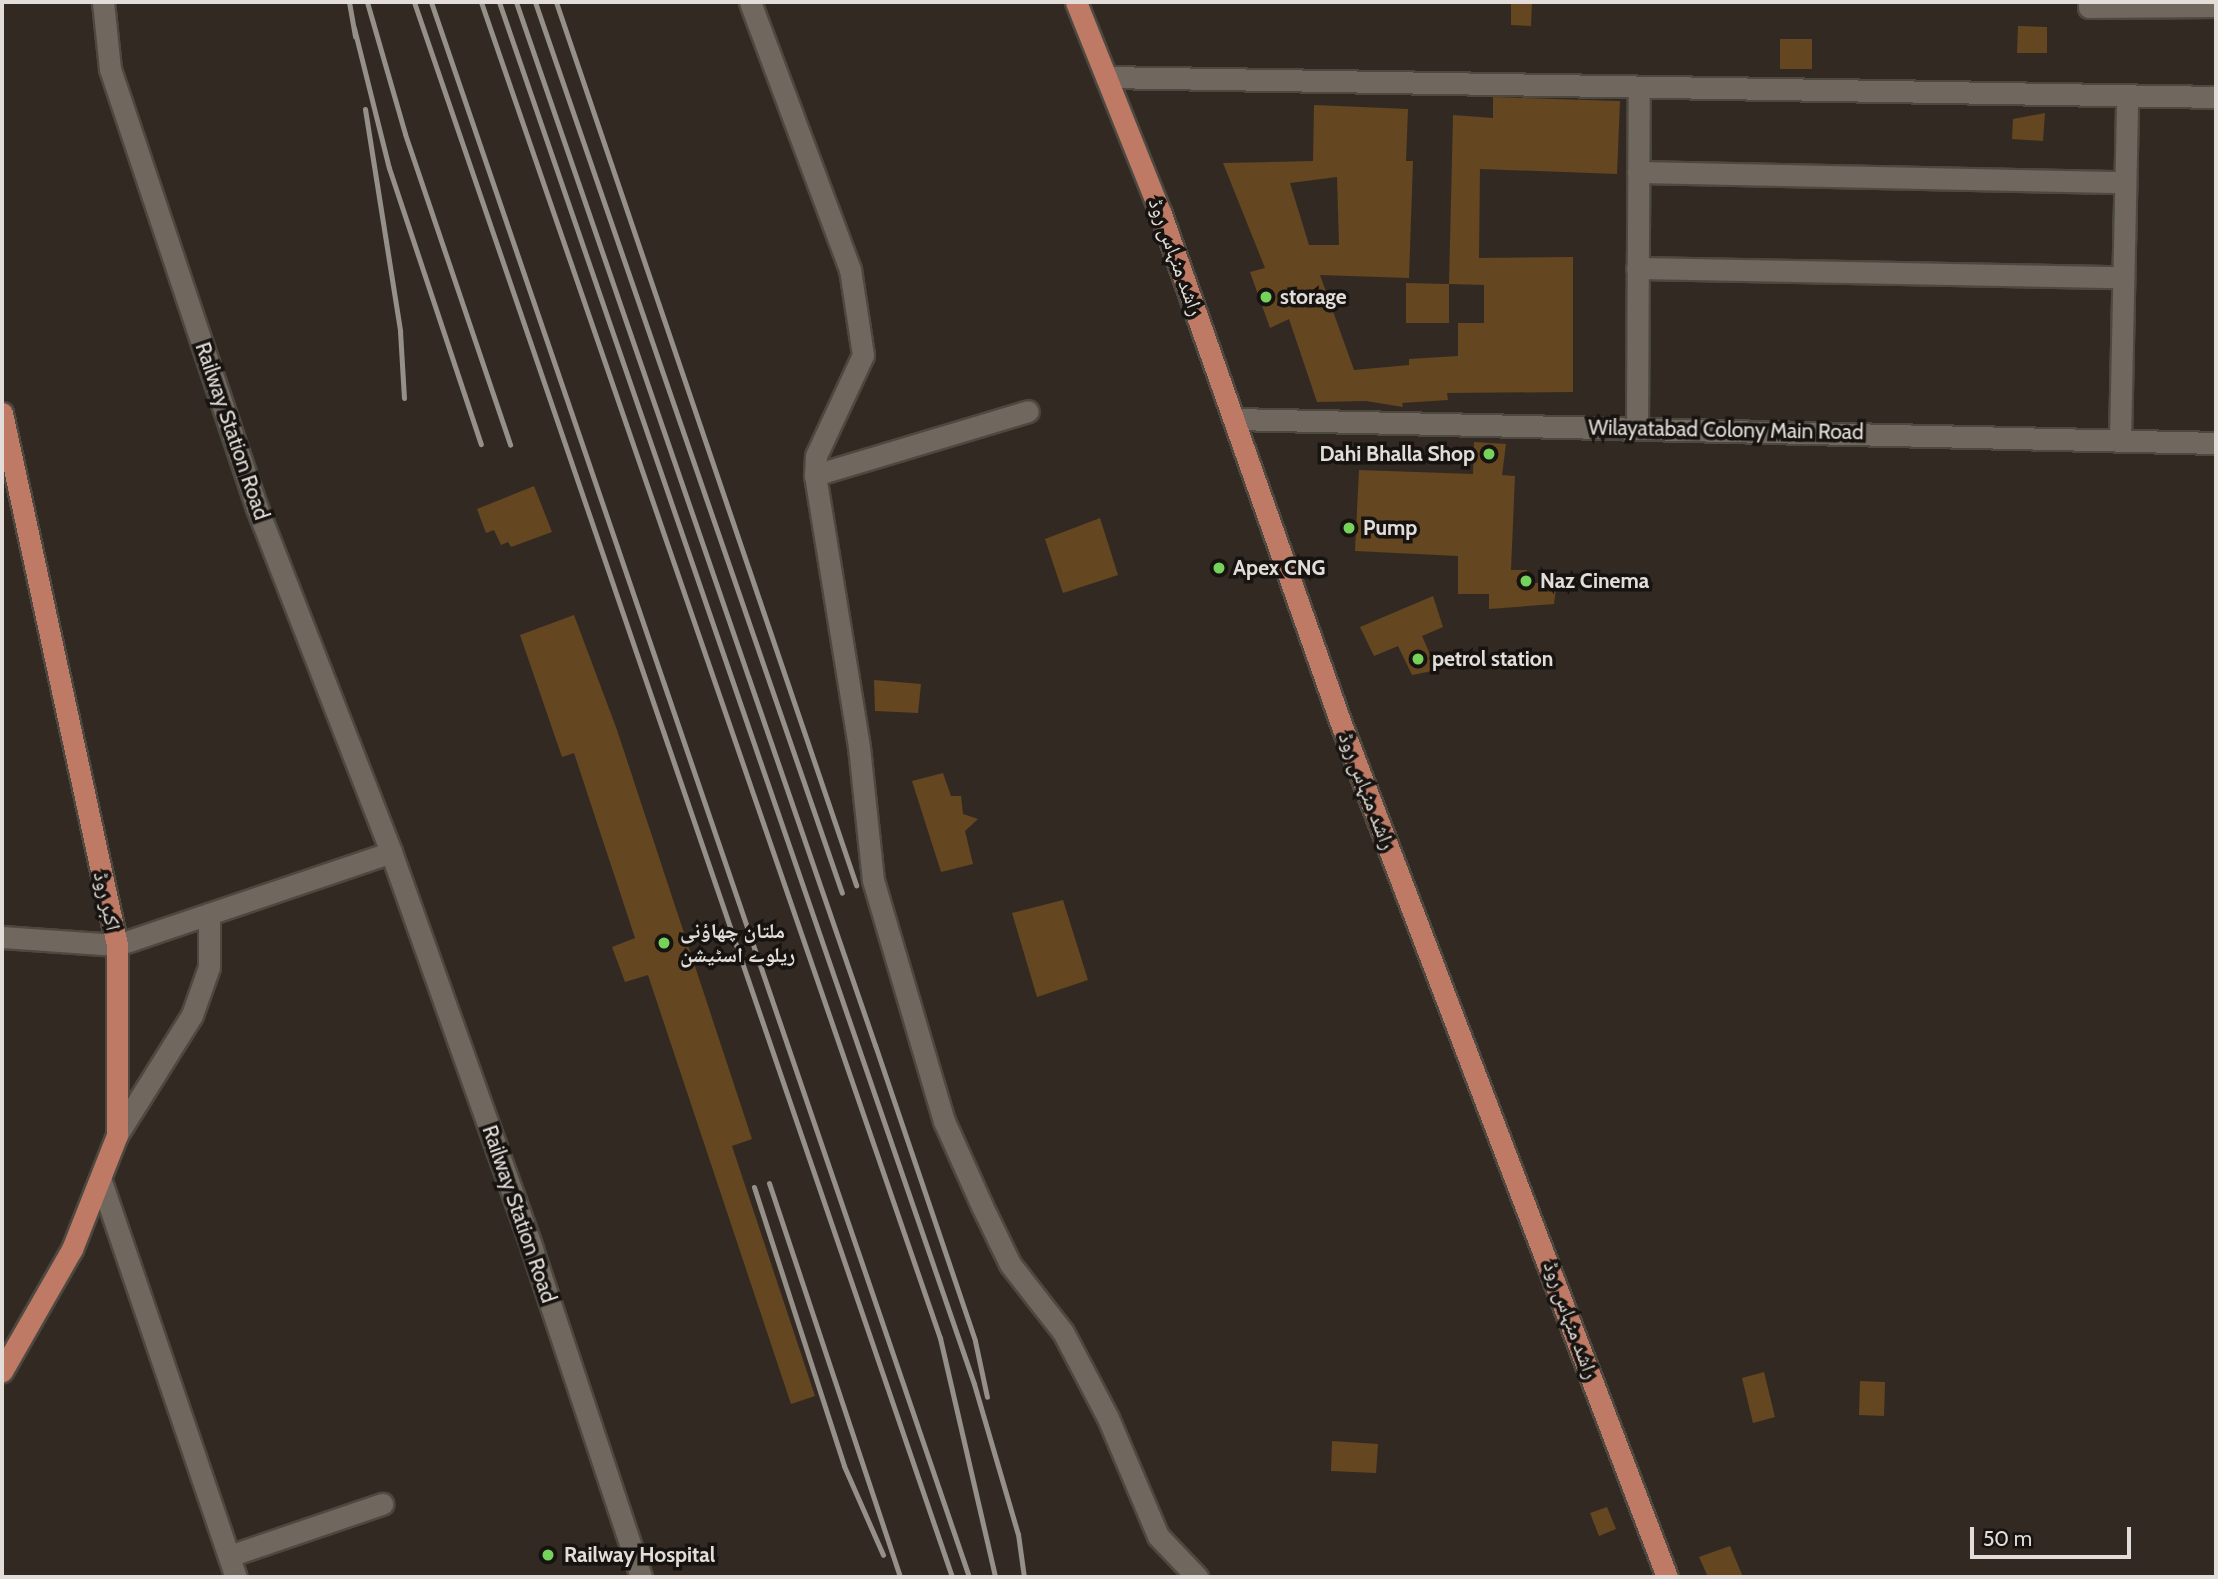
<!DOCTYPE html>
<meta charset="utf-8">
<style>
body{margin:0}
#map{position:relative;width:2218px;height:1579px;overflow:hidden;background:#322a22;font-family:Cabin,"Noto Naskh Arabic",sans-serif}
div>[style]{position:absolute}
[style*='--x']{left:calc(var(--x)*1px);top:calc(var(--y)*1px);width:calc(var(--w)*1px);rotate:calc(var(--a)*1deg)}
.building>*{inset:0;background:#644620}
.roads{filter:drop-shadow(2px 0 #4d4840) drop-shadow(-2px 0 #4d4840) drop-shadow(0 2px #4d4840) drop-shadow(0 -2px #4d4840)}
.minor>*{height:21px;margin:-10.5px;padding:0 10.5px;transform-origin:10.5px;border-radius:10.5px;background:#70675e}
.major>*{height:21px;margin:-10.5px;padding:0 10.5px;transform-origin:10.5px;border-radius:10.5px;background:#bf7a66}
.rail>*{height:5px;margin:-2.5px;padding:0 2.5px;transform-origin:2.5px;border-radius:2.5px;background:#96908a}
.dots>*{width:19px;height:19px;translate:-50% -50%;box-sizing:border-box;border:4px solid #171310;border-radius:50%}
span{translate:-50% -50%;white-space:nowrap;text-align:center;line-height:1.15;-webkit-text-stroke:7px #171310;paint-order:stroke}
.street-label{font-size:21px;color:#e2ddd8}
.poi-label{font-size:21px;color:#e2ddd8;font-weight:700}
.left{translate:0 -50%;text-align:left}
.right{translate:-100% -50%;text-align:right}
.frame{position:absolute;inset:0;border:4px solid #e2ddd8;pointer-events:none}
.scale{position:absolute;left:1970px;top:1527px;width:161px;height:32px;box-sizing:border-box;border:4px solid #e2ddd8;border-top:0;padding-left:9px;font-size:21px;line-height:24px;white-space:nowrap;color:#e2ddd8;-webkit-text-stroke:5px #171310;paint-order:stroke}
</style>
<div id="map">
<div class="building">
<i style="clip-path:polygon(1511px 2px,1532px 2px,1531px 26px,1511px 25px)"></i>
<i style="clip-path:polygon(2018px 26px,2047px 27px,2047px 53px,2017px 53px)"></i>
<i style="clip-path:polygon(1780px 39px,1812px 39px,1812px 69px,1780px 69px)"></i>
<i style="clip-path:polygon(evenodd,1493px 97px,1620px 101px,1617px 174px,1480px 169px,1479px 258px,1573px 257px,1573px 392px,1447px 393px,1448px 400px,1402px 403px,1403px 407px,1366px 401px,1317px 402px,1289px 319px,1270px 328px,1250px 272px,1265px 268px,1223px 163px,1313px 161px,1314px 105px,1408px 109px,1406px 161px,1413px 161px,1409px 278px,1320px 275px,1354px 370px,1409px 365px,1409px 359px,1458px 356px,1458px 323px,1484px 323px,1484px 285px,1449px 284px,1453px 115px,1493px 118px,1493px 97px,1337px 177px,1339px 245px,1309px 245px,1290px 183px,1337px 177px)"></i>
<i style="clip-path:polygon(2045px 113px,2043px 141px,2012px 139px,2013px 119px)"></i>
<i style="clip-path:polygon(1406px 283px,1449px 284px,1449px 323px,1406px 323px)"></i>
<i style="clip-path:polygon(1474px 442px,1506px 444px,1502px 475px,1515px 476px,1511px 570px,1527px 570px,1526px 584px,1557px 581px,1554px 604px,1489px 609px,1489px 594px,1458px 594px,1458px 556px,1355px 551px,1359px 470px,1473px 474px)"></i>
<i style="clip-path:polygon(534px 486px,552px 532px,511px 547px,508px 542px,501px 545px,494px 530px,486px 533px,477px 509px)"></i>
<i style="clip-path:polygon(1100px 518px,1118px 575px,1063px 593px,1045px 539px)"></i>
<i style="clip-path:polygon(1433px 596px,1443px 627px,1422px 636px,1437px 670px,1412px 675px,1398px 646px,1374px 656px,1360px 627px)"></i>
<i style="clip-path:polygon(574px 615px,617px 730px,752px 1139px,732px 1146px,815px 1396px,791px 1404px,648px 975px,625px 982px,612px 947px,635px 938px,574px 753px,562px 757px,520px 635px)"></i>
<i style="clip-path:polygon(874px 680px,921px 684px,918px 713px,875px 711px)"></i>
<i style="clip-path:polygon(943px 773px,951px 796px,961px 796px,963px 814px,978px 819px,965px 831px,973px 864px,941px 872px,912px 781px)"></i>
<i style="clip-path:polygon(1063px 900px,1088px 980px,1037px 997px,1012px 913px)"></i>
<i style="clip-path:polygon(1764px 1372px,1775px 1417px,1753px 1423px,1742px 1378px)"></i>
<i style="clip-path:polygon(1860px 1381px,1885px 1382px,1884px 1416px,1859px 1415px)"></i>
<i style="clip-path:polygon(1332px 1441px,1378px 1444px,1376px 1473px,1331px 1471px)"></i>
<i style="clip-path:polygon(1607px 1507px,1616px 1529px,1599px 1536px,1590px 1513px)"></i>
<i style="clip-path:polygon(1730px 1546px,1743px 1577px,1708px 1577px,1699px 1557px)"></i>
</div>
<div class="roads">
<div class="minor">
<i style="--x:103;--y:2;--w:67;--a:84"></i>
<i style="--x:110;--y:69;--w:463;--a:71.5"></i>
<i style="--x:257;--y:508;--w:369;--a:68.7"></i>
<i style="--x:750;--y:2;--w:285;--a:69.5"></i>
<i style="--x:850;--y:269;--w:87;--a:81.4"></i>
<i style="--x:863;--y:355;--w:111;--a:115"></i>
<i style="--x:816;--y:456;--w:19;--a:93"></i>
<i style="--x:815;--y:475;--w:276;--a:80.8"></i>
<i style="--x:859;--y:747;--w:134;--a:84"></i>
<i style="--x:873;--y:880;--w:251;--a:73.6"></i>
<i style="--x:944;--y:1121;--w:93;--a:65.9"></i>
<i style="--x:982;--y:1206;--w:64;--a:64.2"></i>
<i style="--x:1010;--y:1264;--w:86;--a:52.1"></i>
<i style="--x:1063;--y:1332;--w:97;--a:62.4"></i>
<i style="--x:1108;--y:1418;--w:128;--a:67"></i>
<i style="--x:1158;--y:1536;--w:57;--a:46.4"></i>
<i style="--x:2089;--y:2;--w:5;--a:90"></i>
<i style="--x:2089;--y:7;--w:127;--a:-0.5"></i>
<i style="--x:1106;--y:77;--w:1110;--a:1.03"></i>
<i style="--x:1638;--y:172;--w:487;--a:1.2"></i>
<i style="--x:1637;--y:268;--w:485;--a:1.1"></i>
<i style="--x:1235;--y:419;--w:981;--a:1.4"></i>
<i style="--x:1637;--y:426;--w:339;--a:-89.7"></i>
<i style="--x:2120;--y:440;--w:344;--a:-88.8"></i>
<i style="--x:815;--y:475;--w:222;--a:-16.7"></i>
<i style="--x:2;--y:937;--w:115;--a:4"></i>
<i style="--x:117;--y:945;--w:289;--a:-18.7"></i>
<i style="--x:391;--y:852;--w:421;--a:70.4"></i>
<i style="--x:532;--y:1249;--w:346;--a:71.6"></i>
<i style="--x:117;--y:1135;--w:142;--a:-58"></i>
<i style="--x:192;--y:1015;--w:51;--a:-70.5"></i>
<i style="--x:209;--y:967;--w:53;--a:-90"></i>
<i style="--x:101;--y:1181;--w:418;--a:71.2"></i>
<i style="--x:229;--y:1556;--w:162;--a:-18.8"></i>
</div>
<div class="major">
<i style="--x:1076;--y:2;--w:228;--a:68.2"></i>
<i style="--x:1161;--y:214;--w:538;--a:70.55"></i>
<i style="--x:1340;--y:721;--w:916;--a:69.09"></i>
<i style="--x:2;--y:413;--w:544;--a:77.8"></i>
<i style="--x:117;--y:945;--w:190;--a:90"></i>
<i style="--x:117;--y:1135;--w:123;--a:111.5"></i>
<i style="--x:72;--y:1249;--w:141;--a:119.8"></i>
</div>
</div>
<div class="rail">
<i style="--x:349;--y:2;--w:35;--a:80"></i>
<i style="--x:367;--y:2;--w:137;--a:73.9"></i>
<i style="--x:405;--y:134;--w:328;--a:71.3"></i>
<i style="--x:414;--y:2;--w:1664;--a:71.14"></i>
<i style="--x:431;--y:2;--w:1664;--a:71.14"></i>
<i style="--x:481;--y:2;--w:1413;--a:71.04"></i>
<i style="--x:940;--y:1338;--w:245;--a:77"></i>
<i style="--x:499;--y:2;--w:1461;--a:71.03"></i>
<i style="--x:974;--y:1384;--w:156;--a:73.7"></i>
<i style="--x:1018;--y:1534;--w:43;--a:82.1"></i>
<i style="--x:516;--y:2;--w:1103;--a:71.01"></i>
<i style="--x:875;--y:1045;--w:312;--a:71.3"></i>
<i style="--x:975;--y:1341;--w:57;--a:77.9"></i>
<i style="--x:535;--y:2;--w:942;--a:70.99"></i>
<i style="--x:556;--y:2;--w:933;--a:71.23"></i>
<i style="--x:354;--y:28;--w:144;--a:76"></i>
<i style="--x:389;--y:168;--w:291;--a:71.6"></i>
<i style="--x:365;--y:109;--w:225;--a:81"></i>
<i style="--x:400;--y:331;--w:67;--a:86.6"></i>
<i style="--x:769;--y:1183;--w:415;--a:71.6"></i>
<i style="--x:754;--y:1187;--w:293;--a:72.1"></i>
<i style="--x:844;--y:1466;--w:97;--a:66.3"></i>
</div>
<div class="dots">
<i style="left:1266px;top:297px;background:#75d25b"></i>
<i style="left:1489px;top:454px;background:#75d25b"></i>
<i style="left:1349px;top:528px;background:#75d25b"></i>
<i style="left:1219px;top:568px;background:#75d25b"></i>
<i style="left:1526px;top:581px;background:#75d25b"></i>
<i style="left:1418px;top:659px;background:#75d25b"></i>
<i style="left:664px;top:943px;background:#75d25b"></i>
<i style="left:548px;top:1555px;background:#75d25b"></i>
</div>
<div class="street-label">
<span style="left:1176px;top:257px;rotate:70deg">راشد منہاس روڈ</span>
<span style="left:1726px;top:430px;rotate:1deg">Wilayatabad Colony Main Road</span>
<span style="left:232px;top:431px;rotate:71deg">Railway Station Road</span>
<span style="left:1367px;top:791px;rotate:69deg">راشد منہاس روڈ</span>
<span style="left:107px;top:901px;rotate:77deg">اکبر روڈ</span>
<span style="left:519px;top:1214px;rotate:71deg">Railway Station Road</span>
<span style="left:1571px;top:1320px;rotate:70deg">راشد منہاس روڈ</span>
</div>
<div class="poi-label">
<span class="left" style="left:1280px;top:297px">storage</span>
<span class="right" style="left:1475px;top:454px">Dahi Bhalla Shop</span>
<span class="left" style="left:1363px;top:528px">Pump</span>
<span class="left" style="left:1233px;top:568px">Apex CNG</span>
<span class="left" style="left:1540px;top:581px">Naz Cinema</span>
<span class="left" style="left:1432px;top:659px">petrol station</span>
<span class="left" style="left:680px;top:943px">ملتان چھاؤنی<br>ریلوے اسٹیشن</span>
<span class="left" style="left:564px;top:1555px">Railway Hospital</span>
</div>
<div class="frame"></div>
<div class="scale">50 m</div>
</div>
